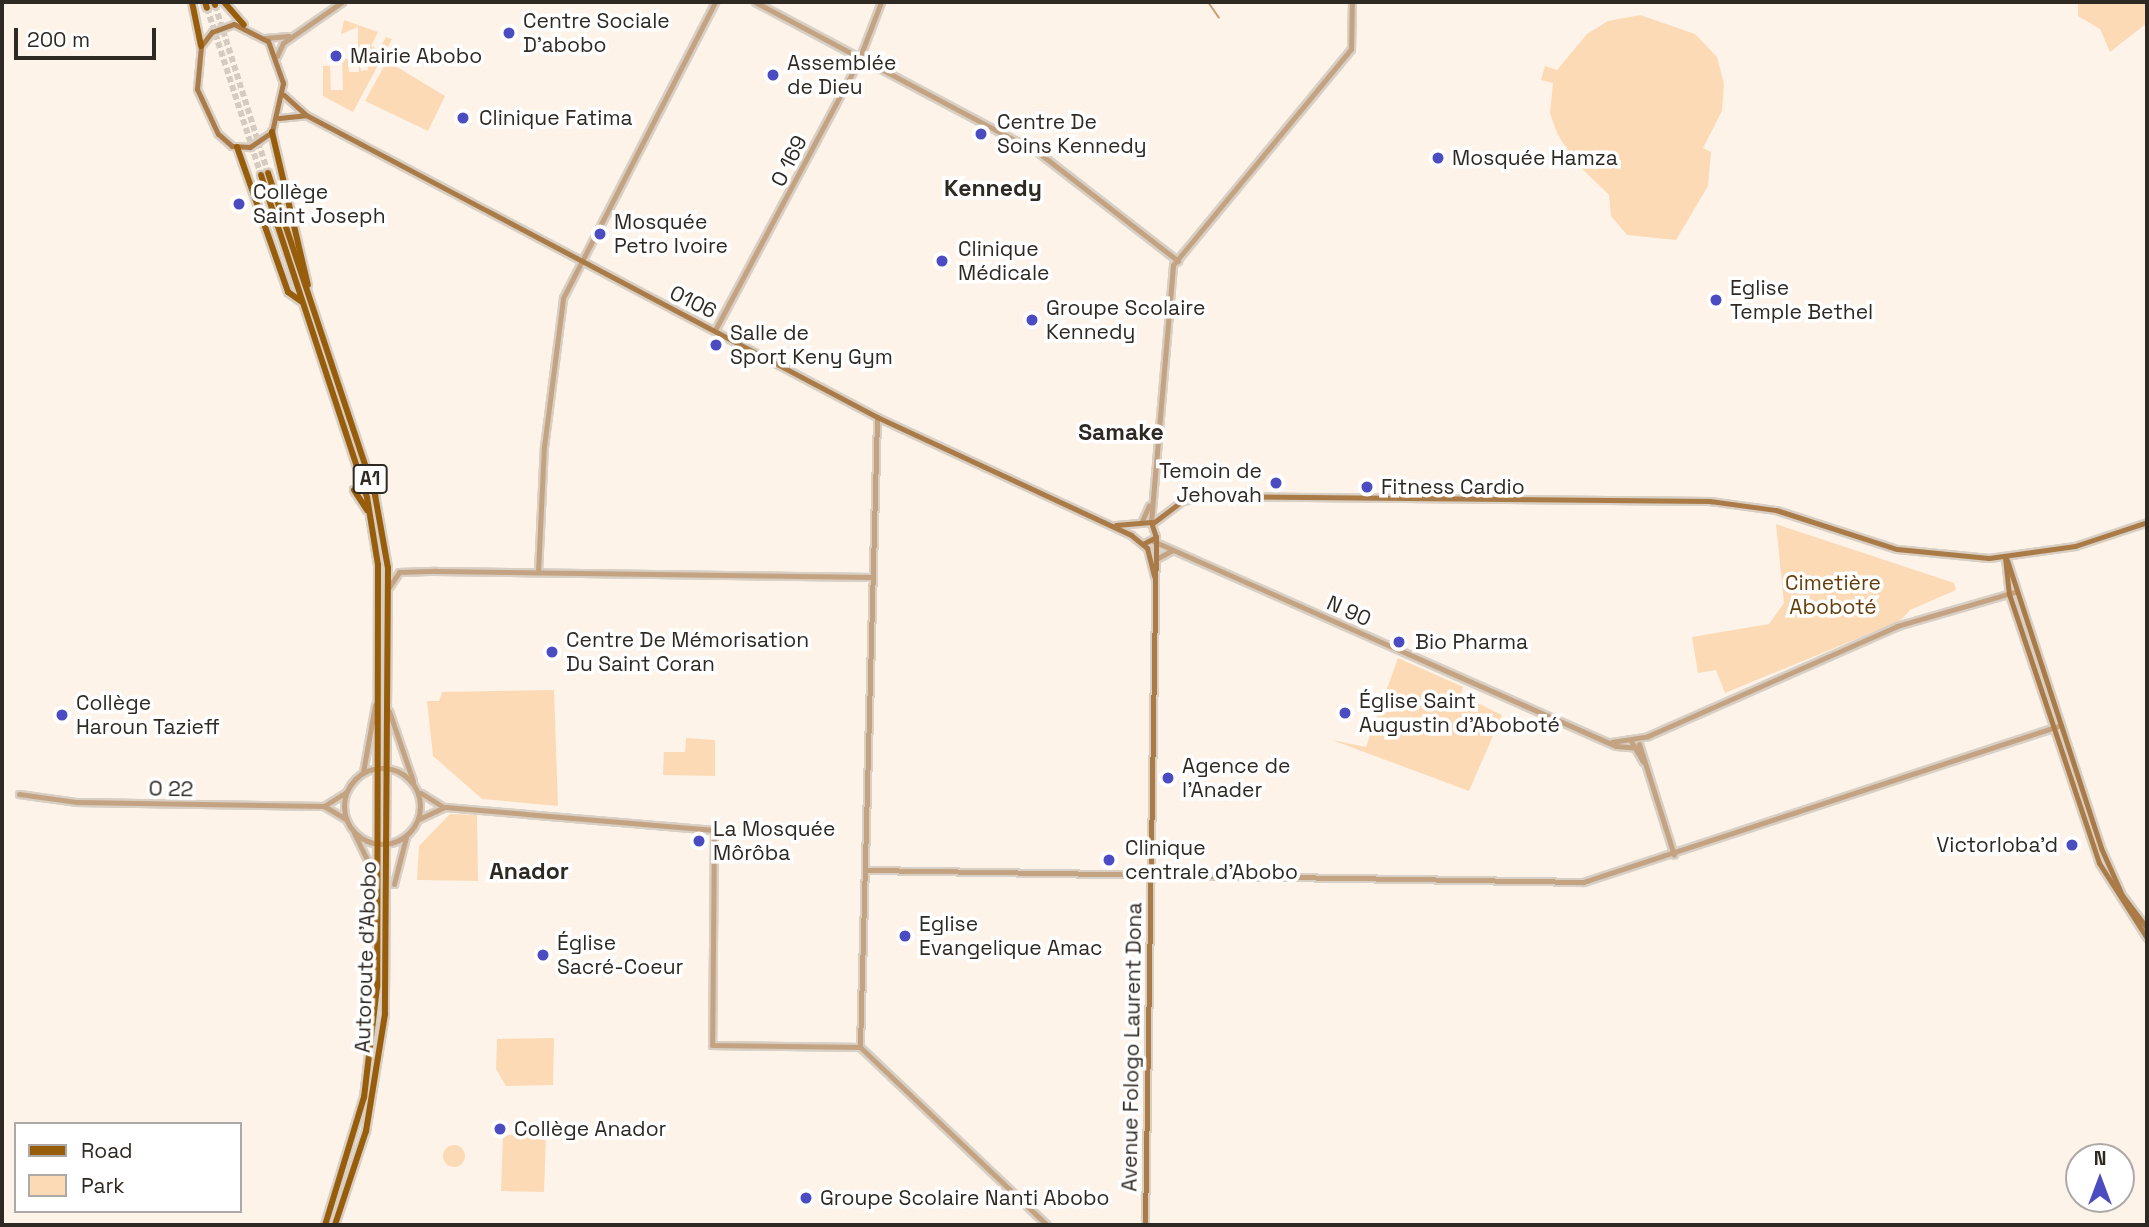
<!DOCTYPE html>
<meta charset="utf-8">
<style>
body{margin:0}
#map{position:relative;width:2149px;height:1227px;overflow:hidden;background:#fdf3e9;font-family:"Space Grotesk",sans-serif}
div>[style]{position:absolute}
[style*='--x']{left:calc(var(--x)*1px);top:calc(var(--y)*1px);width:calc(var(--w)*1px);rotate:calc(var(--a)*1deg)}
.green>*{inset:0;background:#fddab6}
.round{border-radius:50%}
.stream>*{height:2px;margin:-1px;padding:0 1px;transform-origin:1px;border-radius:1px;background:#c9a177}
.primary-tunnel>*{height:6px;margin-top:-3px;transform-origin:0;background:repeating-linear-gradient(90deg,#d4cbc1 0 6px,transparent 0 9px)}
.roads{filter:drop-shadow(2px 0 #d8cfc5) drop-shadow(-2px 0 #d8cfc5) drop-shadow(0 2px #d8cfc5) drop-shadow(0 -2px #d8cfc5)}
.tertiary>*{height:5px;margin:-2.5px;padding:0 2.5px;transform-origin:2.5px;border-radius:2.5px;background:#c4a382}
.tertiary>.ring{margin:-2.5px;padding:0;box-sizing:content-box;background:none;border:5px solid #c4a382;border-radius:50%}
.secondary>*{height:5px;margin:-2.5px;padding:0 2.5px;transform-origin:2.5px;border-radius:2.5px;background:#ab7b47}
.primary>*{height:6px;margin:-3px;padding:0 3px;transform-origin:3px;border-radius:3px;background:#975d0b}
.dots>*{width:19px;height:19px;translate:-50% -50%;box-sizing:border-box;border:4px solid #fff;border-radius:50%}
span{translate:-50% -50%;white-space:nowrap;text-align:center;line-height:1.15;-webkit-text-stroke:7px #fff;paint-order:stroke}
.shield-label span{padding:2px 5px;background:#fff;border:2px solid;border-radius:5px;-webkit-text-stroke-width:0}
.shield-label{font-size:19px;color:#2f2923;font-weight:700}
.poi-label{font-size:21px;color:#2f2923}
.left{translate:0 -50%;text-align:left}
.right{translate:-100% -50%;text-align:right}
.street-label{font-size:21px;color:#2f2923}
.park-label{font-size:21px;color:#653d09}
.neighbourhood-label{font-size:23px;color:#2f2923;font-weight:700}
.frame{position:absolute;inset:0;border:4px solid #2f2923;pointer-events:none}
.legend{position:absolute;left:14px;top:1122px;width:228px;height:91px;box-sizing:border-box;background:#fff;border:2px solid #aca9a7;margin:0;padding:9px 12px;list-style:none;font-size:21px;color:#2f2923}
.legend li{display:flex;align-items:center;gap:14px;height:35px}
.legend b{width:35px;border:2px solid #aca9a7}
.north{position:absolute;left:2065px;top:1143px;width:70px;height:70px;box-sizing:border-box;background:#fff;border:2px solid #aca9a7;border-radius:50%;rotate:0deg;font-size:19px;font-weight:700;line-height:28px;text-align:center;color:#2f2923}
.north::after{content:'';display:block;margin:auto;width:24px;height:32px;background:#4b4cc2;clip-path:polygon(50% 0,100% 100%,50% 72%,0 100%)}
.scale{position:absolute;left:14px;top:28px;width:142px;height:32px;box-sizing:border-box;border:4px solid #2f2923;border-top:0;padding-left:9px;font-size:21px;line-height:24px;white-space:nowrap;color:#2f2923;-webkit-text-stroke:5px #fff;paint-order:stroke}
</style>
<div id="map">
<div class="green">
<i style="clip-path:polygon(2078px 2px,2147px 2px,2147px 23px,2110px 52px,2100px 29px,2078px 16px)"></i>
<i style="clip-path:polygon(1640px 15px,1695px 34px,1717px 57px,1724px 84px,1722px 111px,1703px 148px,1711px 152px,1708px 186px,1676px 240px,1627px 235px,1611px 216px,1609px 195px,1574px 161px,1557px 133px,1550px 113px,1553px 83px,1541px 80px,1545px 66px,1557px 70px,1587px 34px,1608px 21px)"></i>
<i style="clip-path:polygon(344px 20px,378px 32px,371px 46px,379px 50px,386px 37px,392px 39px,353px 112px,323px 96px,323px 66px,330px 66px,331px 90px,343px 90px,342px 59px,348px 59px,349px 72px,359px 72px,358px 58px,361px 71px,368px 70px,367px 50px,358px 53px,358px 27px,341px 34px)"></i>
<i style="clip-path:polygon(387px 61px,445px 96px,428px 131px,365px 101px)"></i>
<i style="clip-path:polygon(1776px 524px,1954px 583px,1956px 590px,1910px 610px,1900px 621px,1725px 693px,1716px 670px,1698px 673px,1692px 637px,1769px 624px,1784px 603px)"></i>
<i style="clip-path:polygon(1398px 658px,1463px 687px,1459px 703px,1463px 696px,1502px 715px,1469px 791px,1332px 740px,1366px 747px)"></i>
<i style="clip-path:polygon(554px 690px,558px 806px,482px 799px,433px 756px,427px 701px,439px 701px,442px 692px)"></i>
<i style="clip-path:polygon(686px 738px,715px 740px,715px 776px,663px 775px,664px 752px,685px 752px)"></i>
<i style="clip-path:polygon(450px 814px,477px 815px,478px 881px,417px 880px,419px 846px)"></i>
<i style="clip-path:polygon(554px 1038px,553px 1085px,506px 1086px,496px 1069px,497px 1039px)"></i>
<i style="clip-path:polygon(503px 1135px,546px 1136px,544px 1192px,501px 1191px)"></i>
<i class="round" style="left:443px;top:1145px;width:22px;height:22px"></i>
</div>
<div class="stream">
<i style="--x:1208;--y:2;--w:19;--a:55"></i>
</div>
<div class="primary-tunnel">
<i style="--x:215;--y:5;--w:176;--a:72.5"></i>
<i style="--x:207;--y:8;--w:176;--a:72.1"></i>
</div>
<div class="roads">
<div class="tertiary">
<i style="--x:755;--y:2;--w:322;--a:28"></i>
<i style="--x:1039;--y:153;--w:176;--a:37.8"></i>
<i style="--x:265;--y:38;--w:24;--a:-5"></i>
<i style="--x:277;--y:56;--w:14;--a:-65"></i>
<i style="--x:283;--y:43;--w:72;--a:-34.8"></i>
<i style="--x:715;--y:330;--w:304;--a:-61.9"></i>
<i style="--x:858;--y:62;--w:64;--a:-69"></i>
<i style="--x:1142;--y:521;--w:17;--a:-66"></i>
<i style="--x:1151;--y:522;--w:258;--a:-85.1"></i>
<i style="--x:1173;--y:265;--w:280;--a:-50.5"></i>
<i style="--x:1351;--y:49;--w:47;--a:-88.8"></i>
<i style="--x:1153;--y:541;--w:506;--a:23.88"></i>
<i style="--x:1616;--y:746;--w:24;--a:5"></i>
<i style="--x:1156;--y:559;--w:19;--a:-28"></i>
<i style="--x:538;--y:572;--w:125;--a:-87.3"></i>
<i style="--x:544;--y:447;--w:150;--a:-82.7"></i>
<i style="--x:563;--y:298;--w:333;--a:-62.8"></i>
<i style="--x:389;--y:587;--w:18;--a:-56"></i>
<i style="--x:399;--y:572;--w:37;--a:-2"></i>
<i style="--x:436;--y:571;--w:435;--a:0.8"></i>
<i style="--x:389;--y:711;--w:74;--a:71.1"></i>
<i style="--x:1631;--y:741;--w:24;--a:60"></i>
<i style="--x:1612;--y:742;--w:36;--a:-9"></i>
<i style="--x:1648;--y:736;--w:272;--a:-23.8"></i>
<i style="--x:1897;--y:626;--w:123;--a:-16.1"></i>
<i style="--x:1639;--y:744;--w:116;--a:72.5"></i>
<i class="ring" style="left:344px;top:768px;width:71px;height:71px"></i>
<i style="--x:363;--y:772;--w:68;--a:-79.8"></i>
<i style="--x:421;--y:793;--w:25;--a:32"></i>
<i style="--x:19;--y:794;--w:59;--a:7.9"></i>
<i style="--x:77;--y:802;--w:247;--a:0.9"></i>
<i style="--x:324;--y:806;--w:26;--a:31"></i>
<i style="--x:324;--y:806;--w:25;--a:-32"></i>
<i style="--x:419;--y:819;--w:29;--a:-25"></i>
<i style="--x:445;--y:807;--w:270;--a:4.9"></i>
<i style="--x:714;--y:830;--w:215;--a:90.5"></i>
<i style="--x:712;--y:1045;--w:148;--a:0.8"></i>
<i style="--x:354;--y:833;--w:50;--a:63.9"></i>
<i style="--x:868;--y:870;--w:715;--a:0.96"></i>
<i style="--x:1583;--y:882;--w:503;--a:-18.18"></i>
<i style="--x:394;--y:884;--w:49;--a:-75.7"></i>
<i style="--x:860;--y:1047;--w:630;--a:-88.45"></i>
<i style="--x:860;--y:1047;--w:258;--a:43.6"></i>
</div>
<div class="secondary">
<i style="--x:234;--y:24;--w:38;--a:27"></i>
<i style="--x:268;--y:41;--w:45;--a:70.3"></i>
<i style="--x:283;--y:83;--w:50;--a:102.7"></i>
<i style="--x:272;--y:132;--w:27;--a:146"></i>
<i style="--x:250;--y:147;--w:18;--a:-177"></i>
<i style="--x:232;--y:146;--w:18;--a:-139"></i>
<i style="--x:218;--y:134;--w:50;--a:-115"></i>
<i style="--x:197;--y:89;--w:43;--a:-84.7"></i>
<i style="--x:201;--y:46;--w:18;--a:-52"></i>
<i style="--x:212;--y:32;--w:23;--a:-20"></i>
<i style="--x:284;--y:95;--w:30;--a:42"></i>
<i style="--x:306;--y:115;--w:646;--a:27.87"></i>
<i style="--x:877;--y:417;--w:280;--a:24.9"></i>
<i style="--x:1131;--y:535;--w:21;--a:39"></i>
<i style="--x:1147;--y:548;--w:29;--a:76"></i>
<i style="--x:279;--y:118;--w:27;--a:-6"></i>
<i style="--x:1153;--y:523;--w:36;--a:-37"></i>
<i style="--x:1182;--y:501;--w:24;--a:-12"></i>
<i style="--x:1205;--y:496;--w:504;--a:0.57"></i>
<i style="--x:1709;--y:501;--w:68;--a:7.7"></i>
<i style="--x:1776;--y:510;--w:127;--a:17.9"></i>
<i style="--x:1897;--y:549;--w:92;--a:5.6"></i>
<i style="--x:1989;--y:558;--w:87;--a:-7.9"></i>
<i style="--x:2075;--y:546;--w:76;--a:-18.4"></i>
<i style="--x:1116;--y:525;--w:35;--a:-5"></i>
<i style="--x:1151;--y:522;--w:16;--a:72"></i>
<i style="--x:1156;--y:537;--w:15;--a:152"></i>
<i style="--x:2005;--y:557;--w:37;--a:84"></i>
<i style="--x:2009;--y:594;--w:284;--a:71.5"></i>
<i style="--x:2099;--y:863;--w:89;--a:57.4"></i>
<i style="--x:2007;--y:560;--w:303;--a:71.9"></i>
<i style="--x:2101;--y:848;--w:51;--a:65.9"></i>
<i style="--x:2122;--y:895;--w:41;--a:52.9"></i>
<i style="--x:1145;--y:1225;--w:688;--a:-89.08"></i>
</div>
<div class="primary">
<i style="--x:192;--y:2;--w:45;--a:78.4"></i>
<i style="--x:205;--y:2;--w:6;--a:72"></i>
<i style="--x:214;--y:2;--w:3;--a:72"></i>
<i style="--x:224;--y:2;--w:30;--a:49"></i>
<i style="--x:272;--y:132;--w:157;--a:76.8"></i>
<i style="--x:237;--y:147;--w:154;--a:70.6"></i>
<i style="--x:288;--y:292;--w:16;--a:35"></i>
<i style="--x:268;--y:173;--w:339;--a:71.6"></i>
<i style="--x:375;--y:495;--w:74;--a:79.9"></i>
<i style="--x:388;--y:568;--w:446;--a:90.4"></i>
<i style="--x:385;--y:1014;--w:119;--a:99.2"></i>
<i style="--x:366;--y:1131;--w:99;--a:108.3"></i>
<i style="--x:261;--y:175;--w:339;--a:71.8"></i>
<i style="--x:367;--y:497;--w:69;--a:80.8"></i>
<i style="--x:378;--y:565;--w:422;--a:90.1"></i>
<i style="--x:377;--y:987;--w:111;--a:96.7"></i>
<i style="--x:364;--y:1097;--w:134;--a:106.9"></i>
<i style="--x:354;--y:490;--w:24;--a:57"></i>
</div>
</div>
<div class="dots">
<i style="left:509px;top:33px;background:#4b4cc2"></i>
<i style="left:336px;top:56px;background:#4b4cc2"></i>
<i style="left:773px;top:75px;background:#4b4cc2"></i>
<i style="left:463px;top:118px;background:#4b4cc2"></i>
<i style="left:981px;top:134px;background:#4b4cc2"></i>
<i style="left:1438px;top:158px;background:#4b4cc2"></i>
<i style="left:239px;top:204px;background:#4b4cc2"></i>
<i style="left:600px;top:234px;background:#4b4cc2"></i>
<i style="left:942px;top:261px;background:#4b4cc2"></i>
<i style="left:1716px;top:300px;background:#4b4cc2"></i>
<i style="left:1032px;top:320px;background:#4b4cc2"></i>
<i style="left:716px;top:345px;background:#4b4cc2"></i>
<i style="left:1276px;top:483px;background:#4b4cc2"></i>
<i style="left:1367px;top:487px;background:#4b4cc2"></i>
<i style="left:1399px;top:642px;background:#4b4cc2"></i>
<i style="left:552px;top:652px;background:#4b4cc2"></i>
<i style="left:1345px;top:713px;background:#4b4cc2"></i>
<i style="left:62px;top:715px;background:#4b4cc2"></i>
<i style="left:1168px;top:778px;background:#4b4cc2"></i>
<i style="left:699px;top:841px;background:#4b4cc2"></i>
<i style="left:2072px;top:845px;background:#4b4cc2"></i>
<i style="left:1109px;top:860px;background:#4b4cc2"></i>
<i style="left:905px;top:936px;background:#4b4cc2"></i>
<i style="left:543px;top:955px;background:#4b4cc2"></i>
<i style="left:500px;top:1129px;background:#4b4cc2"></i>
<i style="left:806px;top:1198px;background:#4b4cc2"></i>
</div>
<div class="shield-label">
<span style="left:370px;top:479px">A1</span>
</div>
<div class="poi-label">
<span class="left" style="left:523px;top:33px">Centre Sociale<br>D'abobo</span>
<span class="left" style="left:350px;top:56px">Mairie Abobo</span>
<span class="left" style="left:787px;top:75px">Assemblée<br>de Dieu</span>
<span class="left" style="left:479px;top:118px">Clinique Fatima</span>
<span class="left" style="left:997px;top:134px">Centre De<br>Soins Kennedy</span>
<span class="left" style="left:1452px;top:158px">Mosquée Hamza</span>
<span class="left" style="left:253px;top:204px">Collège<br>Saint Joseph</span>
<span class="left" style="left:614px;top:234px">Mosquée<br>Petro Ivoire</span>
<span class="left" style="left:958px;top:261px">Clinique<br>Médicale</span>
<span class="left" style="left:1730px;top:300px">Eglise<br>Temple Bethel</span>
<span class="left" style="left:1046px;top:320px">Groupe Scolaire<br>Kennedy</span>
<span class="left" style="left:730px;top:345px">Salle de<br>Sport Keny Gym</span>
<span class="right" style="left:1262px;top:483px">Temoin de<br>Jehovah</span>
<span class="left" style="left:1381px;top:487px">Fitness Cardio</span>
<span class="left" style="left:566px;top:652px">Centre De Mémorisation<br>Du Saint Coran</span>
<span class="left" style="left:1415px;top:642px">Bio Pharma</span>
<span class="left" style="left:1359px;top:713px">Église Saint<br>Augustin d’Aboboté</span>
<span class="left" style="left:76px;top:715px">Collège<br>Haroun Tazieff</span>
<span class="left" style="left:1182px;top:778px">Agence de<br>l’Anader</span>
<span class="left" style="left:713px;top:841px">La Mosquée<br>Môrôba</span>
<span class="right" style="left:2058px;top:845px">Victorloba'd</span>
<span class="left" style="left:1125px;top:860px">Clinique<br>centrale d'Abobo</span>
<span class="left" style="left:919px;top:936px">Eglise<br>Evangelique Amac</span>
<span class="left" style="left:557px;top:955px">Église<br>Sacré-Coeur</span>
<span class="left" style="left:514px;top:1129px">Collège Anador</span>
<span class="left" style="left:820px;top:1198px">Groupe Scolaire Nanti Abobo</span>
</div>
<div class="street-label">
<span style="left:789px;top:161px;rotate:-63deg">O 169</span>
<span style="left:693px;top:302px;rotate:26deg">O106</span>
<span style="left:1349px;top:611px;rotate:24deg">N 90</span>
<span style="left:171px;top:789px;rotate:1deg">O 22</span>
<span style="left:366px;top:957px;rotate:-88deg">Autoroute d'Abobo</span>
<span style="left:1132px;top:1047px;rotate:-89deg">Avenue Fologo Laurent Dona</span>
</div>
<div class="park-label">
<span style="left:1833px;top:595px">Cimetière<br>Aboboté</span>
</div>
<div class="neighbourhood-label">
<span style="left:993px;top:188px">Kennedy</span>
<span style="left:1121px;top:432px">Samake</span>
<span style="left:529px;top:871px">Anador</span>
</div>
<div class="frame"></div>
<ul class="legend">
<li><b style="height:9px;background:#975d0b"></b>Road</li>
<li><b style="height:19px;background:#fddab6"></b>Park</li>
</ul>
<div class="north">N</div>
<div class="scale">200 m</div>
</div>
